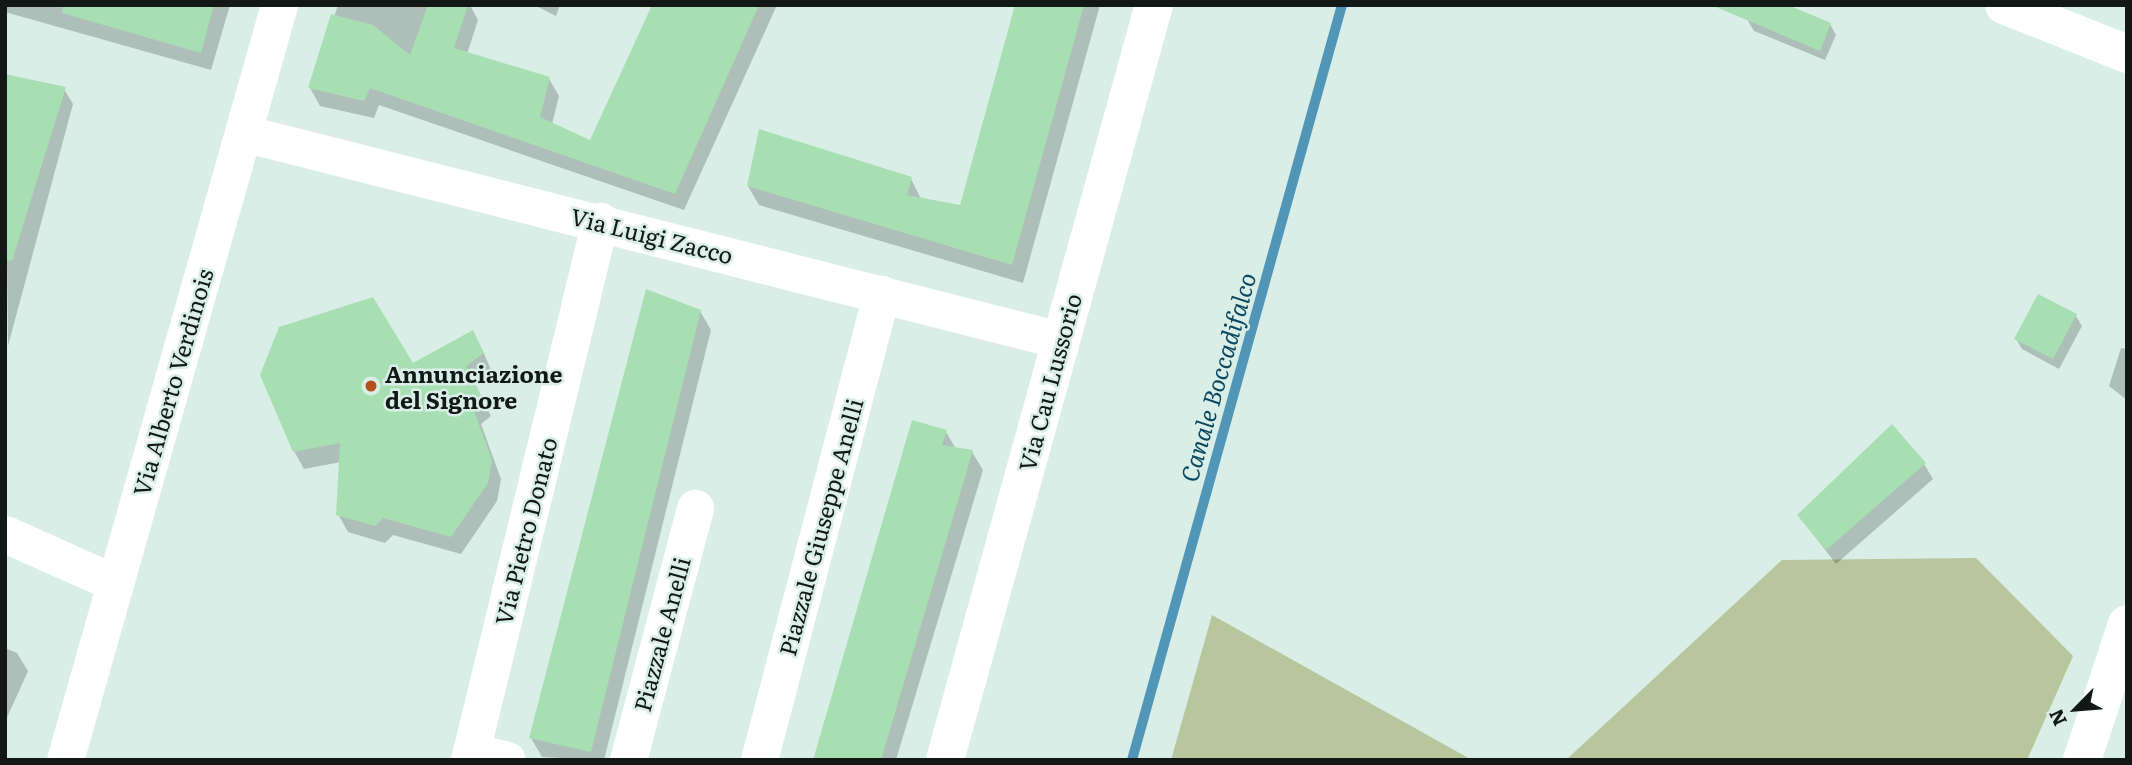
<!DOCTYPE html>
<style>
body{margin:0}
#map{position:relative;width:2132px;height:765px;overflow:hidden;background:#daeee8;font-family:Literata,serif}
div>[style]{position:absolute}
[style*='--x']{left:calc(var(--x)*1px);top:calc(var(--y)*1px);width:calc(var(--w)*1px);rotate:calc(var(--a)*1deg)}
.green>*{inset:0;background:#b7c69c}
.shadow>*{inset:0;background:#0003}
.stream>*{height:10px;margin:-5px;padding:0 5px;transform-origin:5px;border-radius:5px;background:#5196b6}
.building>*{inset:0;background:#a8dfb2}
.street>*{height:37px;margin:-18.5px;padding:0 18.5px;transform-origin:18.5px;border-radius:18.5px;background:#fff}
.secondary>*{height:38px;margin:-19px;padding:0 19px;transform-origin:19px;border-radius:19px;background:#fff}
.dots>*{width:19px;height:19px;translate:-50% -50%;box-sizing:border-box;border:4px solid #daeee8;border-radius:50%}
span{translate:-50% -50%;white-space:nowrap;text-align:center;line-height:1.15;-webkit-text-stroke:5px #daeee8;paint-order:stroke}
.street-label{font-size:23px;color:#111816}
.poi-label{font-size:23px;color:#111816;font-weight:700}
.left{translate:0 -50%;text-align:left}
.water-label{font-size:24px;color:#0b475e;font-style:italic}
.frame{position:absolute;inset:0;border:7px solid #111816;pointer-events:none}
.north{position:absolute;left:2041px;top:674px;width:70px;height:70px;-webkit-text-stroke:5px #daeee8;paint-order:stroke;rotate:245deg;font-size:19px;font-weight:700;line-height:28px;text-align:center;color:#111816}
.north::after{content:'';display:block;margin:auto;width:24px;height:32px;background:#111816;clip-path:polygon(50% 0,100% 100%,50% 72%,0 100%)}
</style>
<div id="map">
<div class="green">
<i style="clip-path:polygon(1976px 558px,2073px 656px,2027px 760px,1566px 760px,1782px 560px)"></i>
<i style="clip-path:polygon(1212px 615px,1472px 760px,1171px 760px)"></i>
</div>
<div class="shadow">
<i style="clip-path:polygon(5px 5px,230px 5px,211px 70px,5px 12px)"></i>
<i style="clip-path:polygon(338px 5px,470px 5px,478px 20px,467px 54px,549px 79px,559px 96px,552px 124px,591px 142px,653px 5px,777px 5px,684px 210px,379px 105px,374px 118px,320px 106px,310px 88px)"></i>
<i style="clip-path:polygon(534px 5px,560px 5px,556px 16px)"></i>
<i style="clip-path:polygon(1016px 5px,1100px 5px,1023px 283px,759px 205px,748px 186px,911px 179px,921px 199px,962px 207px)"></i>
<i style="clip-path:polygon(1754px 5px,1830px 24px,1836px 35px,1825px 60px,1754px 31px,1748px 21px)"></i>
<i style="clip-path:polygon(5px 75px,64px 89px,73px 104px,8px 346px)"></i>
<i style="clip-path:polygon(700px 311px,711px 330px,604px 760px,542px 757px,531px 738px)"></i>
<i style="clip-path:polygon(2076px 316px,2082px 326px,2059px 369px,2022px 349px,2016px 339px)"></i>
<i style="clip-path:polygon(2121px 348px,2127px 349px,2127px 400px,2109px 386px)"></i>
<i style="clip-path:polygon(482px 349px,492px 372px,474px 384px,491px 416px,481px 424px,501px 479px,497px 501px,461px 554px,393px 535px,385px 543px,348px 532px,338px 514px,341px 462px,304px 469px,294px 451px,412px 365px)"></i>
<i style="clip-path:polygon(946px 432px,956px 449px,972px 452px,983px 470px,896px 760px,815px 760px)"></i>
<i style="clip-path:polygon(1924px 464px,1933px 479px,1836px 564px,1799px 516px)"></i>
<i style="clip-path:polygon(5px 648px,17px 653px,28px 671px,5px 722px)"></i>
</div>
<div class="stream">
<i style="--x:1132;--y:760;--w:784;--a:-74.46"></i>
</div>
<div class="building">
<i style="clip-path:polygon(63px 5px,214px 5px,201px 53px,62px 13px)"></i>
<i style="clip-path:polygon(428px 5px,468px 5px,454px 48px,550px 77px,540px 117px,590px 140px,652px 5px,759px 5px,675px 194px,370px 88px,364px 101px,308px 88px,331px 14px,373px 25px,410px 55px)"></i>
<i style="clip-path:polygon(1015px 5px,1084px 5px,1012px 265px,747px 186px,759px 129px,912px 177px,907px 195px,960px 205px)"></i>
<i style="clip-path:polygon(1711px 5px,1788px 5px,1831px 23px,1820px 51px)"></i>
<i style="clip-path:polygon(5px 74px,66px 87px,12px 261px,5px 260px)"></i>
<i style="clip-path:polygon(646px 289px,701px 310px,591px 752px,529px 738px)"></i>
<i style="clip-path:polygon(2038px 294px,2077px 314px,2053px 359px,2014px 339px)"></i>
<i style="clip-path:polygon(373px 297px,413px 363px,473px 330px,484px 353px,466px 366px,482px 397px,472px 405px,492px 460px,488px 483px,451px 537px,383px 518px,375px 526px,336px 515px,340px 443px,293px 452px,260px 375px,279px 327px)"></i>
<i style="clip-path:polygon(912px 420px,947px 430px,942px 445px,973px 450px,881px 760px,813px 760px)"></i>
<i style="clip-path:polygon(1892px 424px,1926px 463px,1826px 550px,1797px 515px)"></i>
</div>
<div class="street">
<i style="--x:243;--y:133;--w:843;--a:14.22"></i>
<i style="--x:5;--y:534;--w:120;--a:24"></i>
<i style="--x:471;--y:751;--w:37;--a:14"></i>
<i style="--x:65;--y:760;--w:785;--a:-74.17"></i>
<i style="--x:469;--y:760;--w:555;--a:-76.34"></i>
<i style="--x:628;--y:760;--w:261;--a:-75.1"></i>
<i style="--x:759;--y:760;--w:482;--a:-75.3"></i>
</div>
<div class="secondary">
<i style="--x:2004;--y:5;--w:132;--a:21.7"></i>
<i style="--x:945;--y:760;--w:783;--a:-74.53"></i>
<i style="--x:2082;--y:760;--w:143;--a:-71.7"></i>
</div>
<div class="dots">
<i style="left:371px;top:386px;background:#b4501c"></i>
</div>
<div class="street-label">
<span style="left:652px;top:235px;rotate:14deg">Via Luigi Zacco</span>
<span style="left:172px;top:382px;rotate:-74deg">Via Alberto Verdinois</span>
<span style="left:1049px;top:382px;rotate:-75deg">Via Cau Lussorio</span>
<span style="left:820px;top:527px;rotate:-75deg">Piazzale Giuseppe Anelli</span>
<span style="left:525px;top:531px;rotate:-76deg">Via Pietro Donato</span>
<span style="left:661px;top:634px;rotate:-75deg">Piazzale Anelli</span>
</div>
<div class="poi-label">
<span class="left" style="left:385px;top:386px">Annunciazione<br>del Signore</span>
</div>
<div class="water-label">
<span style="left:1217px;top:377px;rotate:-74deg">Canale Boccadifalco</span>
</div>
<div class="frame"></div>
<div class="north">N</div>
</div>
